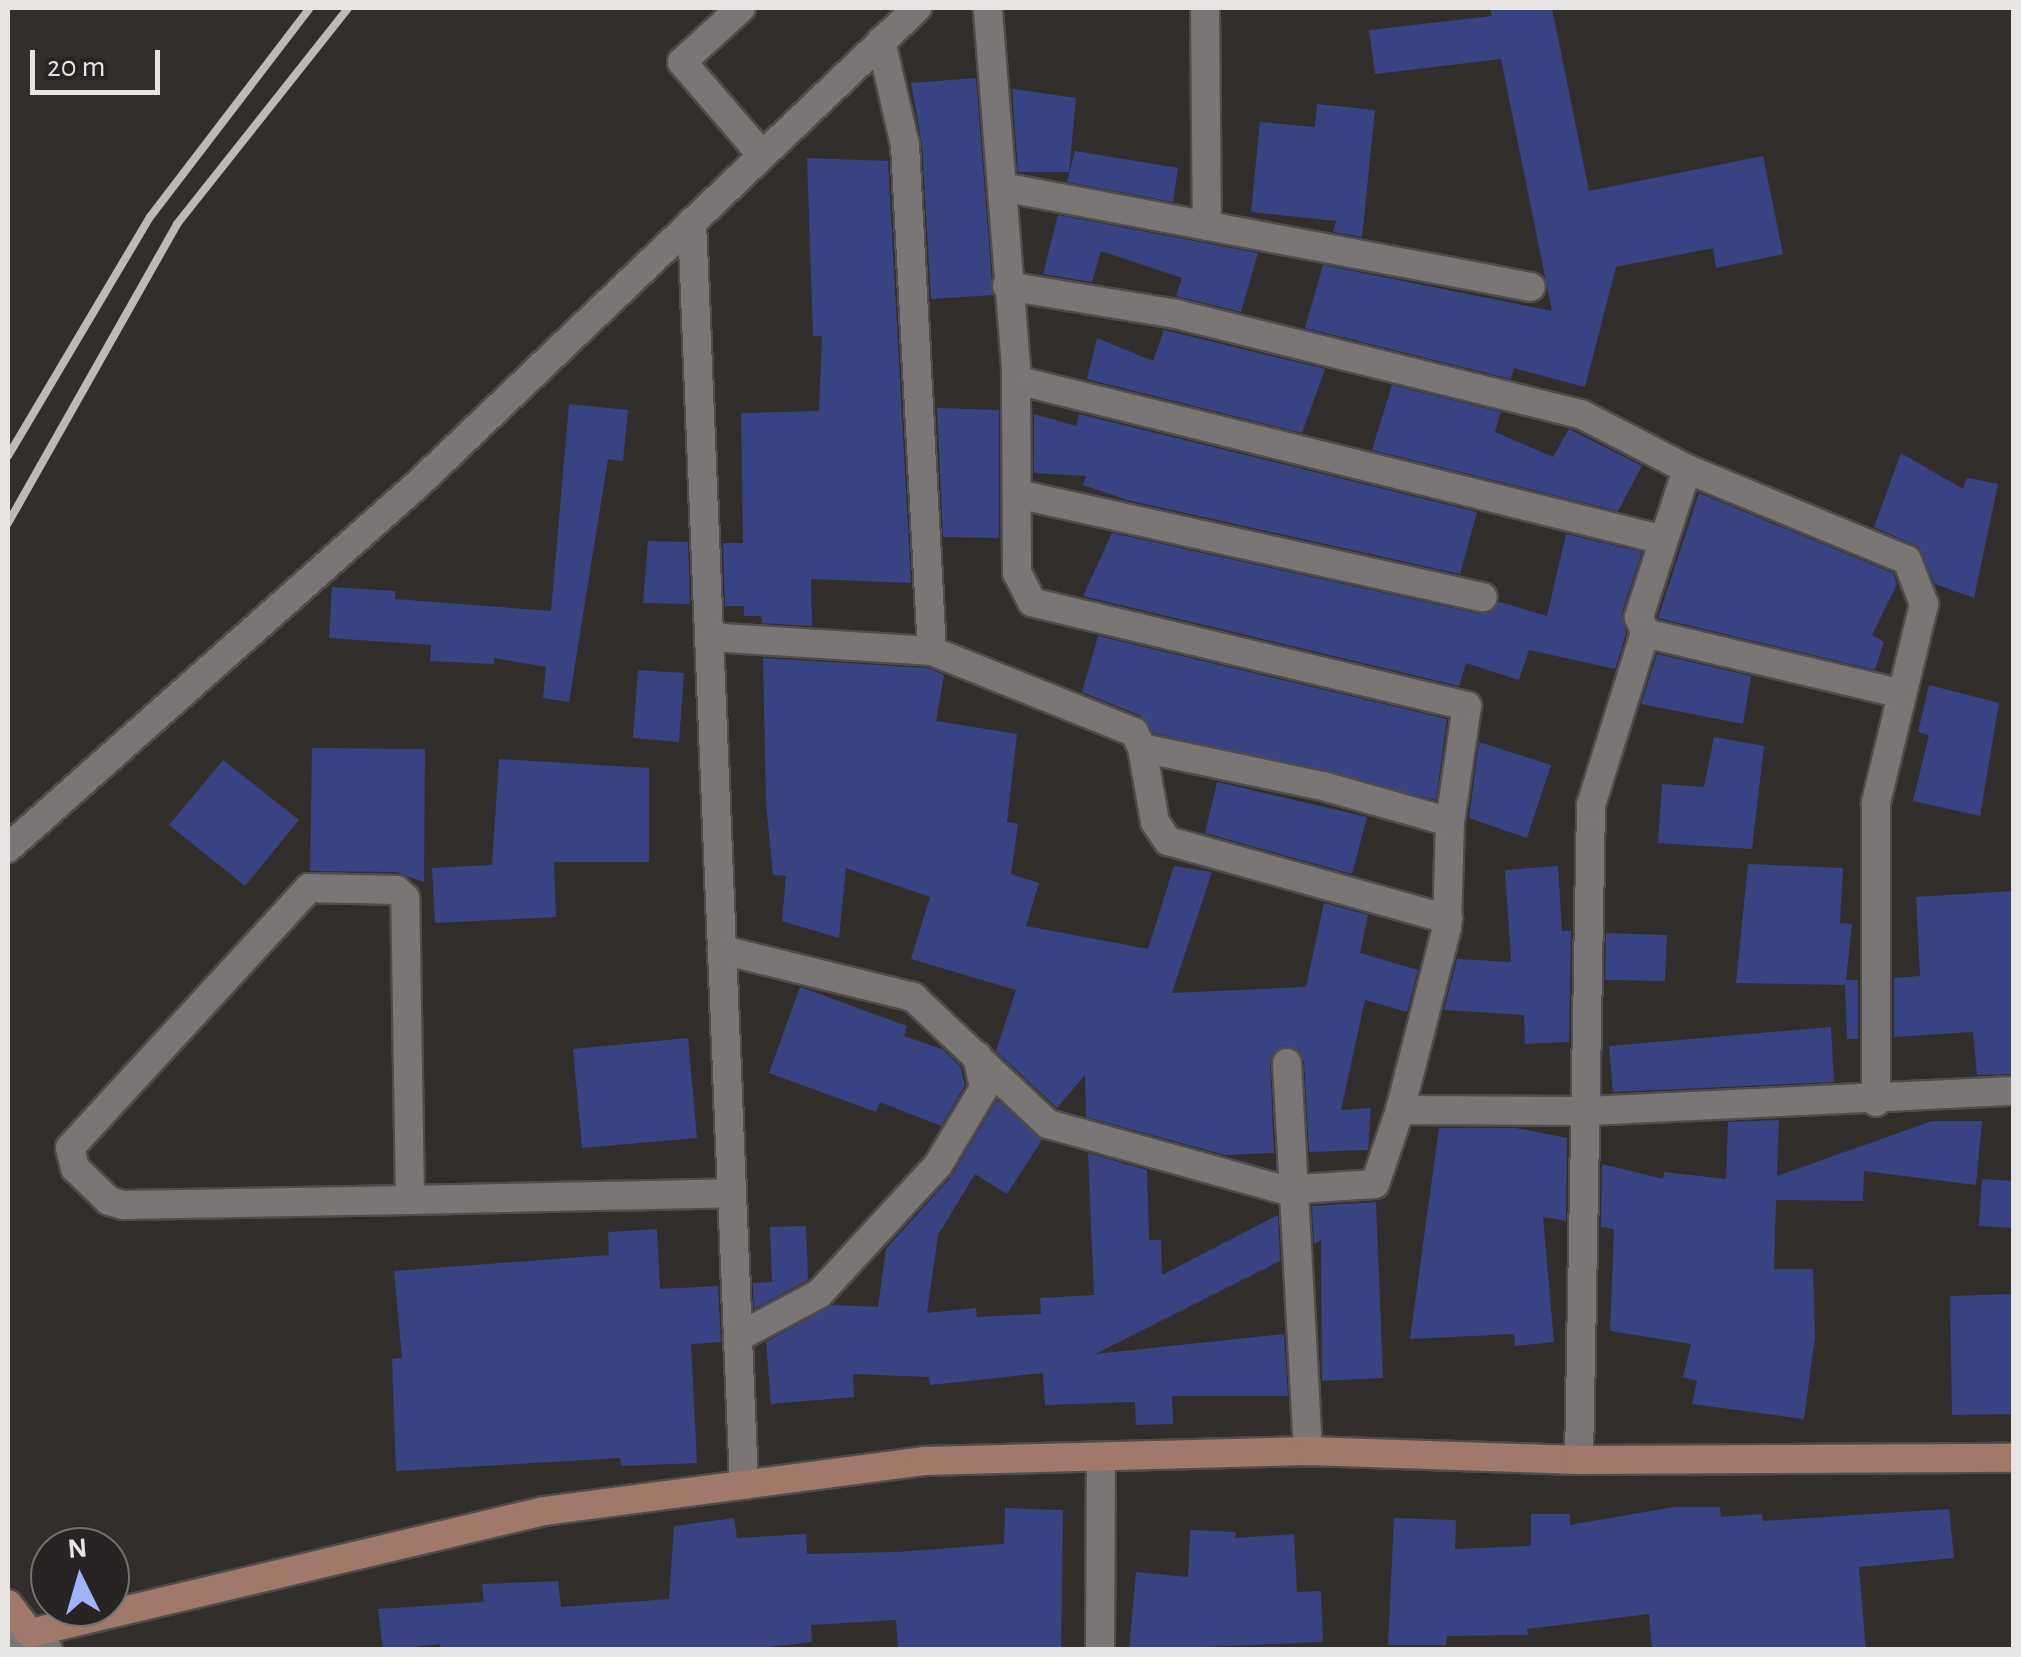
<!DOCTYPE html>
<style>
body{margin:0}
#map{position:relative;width:2021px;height:1657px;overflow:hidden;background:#312e2c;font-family:"Alegreya Sans",sans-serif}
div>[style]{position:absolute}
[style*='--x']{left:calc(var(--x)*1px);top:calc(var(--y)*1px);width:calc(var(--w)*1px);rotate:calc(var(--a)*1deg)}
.building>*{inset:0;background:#394383}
.roads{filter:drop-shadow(2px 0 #4f4c4b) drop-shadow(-2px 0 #4f4c4b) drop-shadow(0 2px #4f4c4b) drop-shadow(0 -2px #4f4c4b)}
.minor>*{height:28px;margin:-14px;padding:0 14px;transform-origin:14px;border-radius:14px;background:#7a7675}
.secondary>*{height:28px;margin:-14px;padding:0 14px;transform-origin:14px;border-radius:14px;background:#a0796a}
.rail>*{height:8px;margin:-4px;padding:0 4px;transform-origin:4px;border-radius:4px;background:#bcbab9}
span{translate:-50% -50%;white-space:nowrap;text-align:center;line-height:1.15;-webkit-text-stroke:8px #272423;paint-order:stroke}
.frame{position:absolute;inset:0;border:10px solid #e7e5e4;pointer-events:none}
.north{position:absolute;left:30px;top:1527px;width:100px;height:100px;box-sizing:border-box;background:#272423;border:2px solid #747170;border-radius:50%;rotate:355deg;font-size:28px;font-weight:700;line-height:40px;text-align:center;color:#e7e5e4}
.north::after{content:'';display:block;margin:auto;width:35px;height:45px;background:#a2b2fd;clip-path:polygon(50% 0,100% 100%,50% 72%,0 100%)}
.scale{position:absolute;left:30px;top:50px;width:130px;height:45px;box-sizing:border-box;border:5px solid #e7e5e4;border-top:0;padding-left:12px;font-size:30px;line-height:35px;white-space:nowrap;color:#e7e5e4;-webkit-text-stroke:8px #272423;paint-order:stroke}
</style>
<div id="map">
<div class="building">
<i style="clip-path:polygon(1490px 8px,1552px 8px,1589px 191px,1763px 156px,1783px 254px,1716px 268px,1713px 248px,1616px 267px,1585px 387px,1514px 368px,1511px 379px,1305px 328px,1323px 265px,1552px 311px,1501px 59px,1375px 74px,1369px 30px,1492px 16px)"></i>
<i style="clip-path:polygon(976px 78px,993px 295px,931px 299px,922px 144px,911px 83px)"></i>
<i style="clip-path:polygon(1012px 89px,1076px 98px,1069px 172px,1018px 172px)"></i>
<i style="clip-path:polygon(1317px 104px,1375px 110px,1362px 237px,1333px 232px,1336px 221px,1251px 212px,1260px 122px,1315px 127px)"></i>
<i style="clip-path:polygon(1075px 151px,1178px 168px,1173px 202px,1067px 182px)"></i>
<i style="clip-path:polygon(807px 158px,888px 161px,911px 583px,811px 579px,812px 626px,762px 623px,761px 616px,744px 616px,744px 606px,725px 606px,723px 543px,743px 543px,741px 413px,819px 411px,822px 336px,813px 336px)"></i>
<i style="clip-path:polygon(1058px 215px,1258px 253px,1241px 312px,1176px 296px,1182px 278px,1101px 251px,1092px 282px,1043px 274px)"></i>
<i style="clip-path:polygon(1164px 330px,1325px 369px,1302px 433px,1087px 379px,1097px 338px,1153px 361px)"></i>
<i style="clip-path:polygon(1392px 385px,1501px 412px,1495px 432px,1553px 457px,1569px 429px,1642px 466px,1618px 511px,1372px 450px)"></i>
<i style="clip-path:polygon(569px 404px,628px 410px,623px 461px,608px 459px,569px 702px,543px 698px,546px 667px,494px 658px,494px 664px,430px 661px,431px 645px,329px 638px,332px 587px,396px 591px,395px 599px,551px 611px)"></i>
<i style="clip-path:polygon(937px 408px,999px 410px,999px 538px,943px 537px)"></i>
<i style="clip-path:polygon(1034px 414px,1076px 426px,1079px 414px,1477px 512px,1460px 574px,1127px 500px,1083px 485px,1086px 476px,1034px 473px)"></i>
<i style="clip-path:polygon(1901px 453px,1963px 489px,1967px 478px,1998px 484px,1974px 598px,1935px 584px,1919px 547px,1874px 527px)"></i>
<i style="clip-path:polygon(1699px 493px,1893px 573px,1897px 584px,1872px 635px,1884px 642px,1875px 670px,1658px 618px)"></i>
<i style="clip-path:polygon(1112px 533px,1480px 614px,1500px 602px,1547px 616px,1566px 534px,1642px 552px,1622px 612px,1626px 634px,1615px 669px,1529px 650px,1519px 680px,1466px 663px,1459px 686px,1083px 596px)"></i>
<i style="clip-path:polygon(648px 541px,688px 542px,690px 604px,643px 603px)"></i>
<i style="clip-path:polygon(1098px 636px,1447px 719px,1436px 800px,1154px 733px,1141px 716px,1082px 692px)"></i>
<i style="clip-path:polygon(1657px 654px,1751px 676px,1743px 724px,1641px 704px)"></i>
<i style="clip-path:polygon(763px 658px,928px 668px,944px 675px,936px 721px,1017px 734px,1007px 822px,1018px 824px,1011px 874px,1039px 883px,1026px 926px,1148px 949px,1174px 866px,1212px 872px,1172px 993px,1306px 987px,1324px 903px,1368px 915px,1360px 953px,1418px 970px,1407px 1012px,1365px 1000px,1341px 1110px,1371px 1108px,1368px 1150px,1309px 1152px,1304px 1061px,1287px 1046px,1270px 1063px,1274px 1153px,1225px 1155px,1086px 1117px,1085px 1075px,1057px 1108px,996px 1051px,1016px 990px,911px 959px,930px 897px,846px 868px,839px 938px,782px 921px,786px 876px,773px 875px,766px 803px)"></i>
<i style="clip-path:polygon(638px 670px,684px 673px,679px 742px,633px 738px)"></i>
<i style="clip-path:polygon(1929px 685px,1999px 703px,1980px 816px,1913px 801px,1929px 735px,1918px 732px)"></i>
<i style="clip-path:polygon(1714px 737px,1764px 746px,1752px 849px,1658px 843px,1662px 784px,1704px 787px)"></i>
<i style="clip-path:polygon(1479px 742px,1551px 765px,1527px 838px,1469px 818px)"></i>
<i style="clip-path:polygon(312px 748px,425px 749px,424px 882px,396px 872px,310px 871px)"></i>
<i style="clip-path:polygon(499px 759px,649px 768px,649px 862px,554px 862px,556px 917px,435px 923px,432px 868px,492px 865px)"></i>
<i style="clip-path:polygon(223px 760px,299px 820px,245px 886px,169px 825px)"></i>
<i style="clip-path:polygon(1217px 782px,1367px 817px,1352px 874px,1205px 833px)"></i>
<i style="clip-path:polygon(1748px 864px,1843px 868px,1840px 923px,1852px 924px,1846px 980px,1858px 980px,1858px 1039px,1847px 1039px,1845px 985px,1736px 983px)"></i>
<i style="clip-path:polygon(1558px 866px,1562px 931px,1571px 931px,1569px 1042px,1525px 1044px,1524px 1015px,1444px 1010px,1457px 959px,1511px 962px,1505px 870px)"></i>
<i style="clip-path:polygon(2014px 891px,2014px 1074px,1977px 1075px,1973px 1032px,1894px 1037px,1894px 978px,1920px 976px,1916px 897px)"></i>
<i style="clip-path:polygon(1606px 933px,1667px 935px,1665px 981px,1605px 980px)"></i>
<i style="clip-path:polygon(800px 987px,907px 1026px,904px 1036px,944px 1050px,961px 1067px,965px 1085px,941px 1126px,880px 1102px,876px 1112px,769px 1073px)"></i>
<i style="clip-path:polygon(1831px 1027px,1834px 1082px,1613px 1092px,1609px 1046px)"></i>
<i style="clip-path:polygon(688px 1038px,697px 1138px,582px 1148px,573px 1049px)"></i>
<i style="clip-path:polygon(997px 1100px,1042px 1140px,1007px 1194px,975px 1174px,938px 1235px,927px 1313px,976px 1308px,977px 1317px,1041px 1314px,1040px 1298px,1094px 1295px,1088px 1153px,1147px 1170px,1149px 1240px,1161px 1240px,1162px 1275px,1278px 1215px,1280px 1261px,1095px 1354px,1284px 1334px,1288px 1396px,1172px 1396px,1173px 1424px,1136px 1425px,1135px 1402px,1045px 1405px,1043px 1373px,930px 1385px,929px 1377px,853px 1374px,854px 1397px,771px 1404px,766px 1342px,833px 1305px,878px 1307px,886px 1249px,951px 1177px)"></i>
<i style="clip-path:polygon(1779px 1120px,1777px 1176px,1932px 1121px,1982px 1121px,1976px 1185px,1864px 1171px,1863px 1201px,1776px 1200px,1774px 1269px,1813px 1269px,1815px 1337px,1804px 1419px,1692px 1404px,1697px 1381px,1683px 1377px,1691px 1344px,1610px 1331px,1614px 1229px,1601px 1227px,1602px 1164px,1663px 1179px,1664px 1172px,1726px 1179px,1728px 1122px)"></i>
<i style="clip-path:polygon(1439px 1128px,1516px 1128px,1567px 1138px,1566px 1221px,1543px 1217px,1554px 1342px,1515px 1346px,1514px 1334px,1410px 1339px)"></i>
<i style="clip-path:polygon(1982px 1179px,2014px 1181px,2014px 1228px,1979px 1226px)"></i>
<i style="clip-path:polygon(1376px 1202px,1383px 1378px,1322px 1381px,1321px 1240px,1314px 1244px,1312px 1206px)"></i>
<i style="clip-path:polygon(806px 1226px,808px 1280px,754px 1309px,753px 1283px,772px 1282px,770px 1227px)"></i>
<i style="clip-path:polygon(657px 1229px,660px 1289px,718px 1286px,721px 1342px,691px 1344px,697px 1463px,621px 1466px,620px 1458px,396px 1471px,392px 1359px,402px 1358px,394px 1271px,609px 1255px,608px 1232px)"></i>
<i style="clip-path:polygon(2014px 1294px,2014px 1414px,1952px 1415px,1950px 1296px)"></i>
<i style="clip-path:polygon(1674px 1507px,1720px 1507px,1721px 1517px,1762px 1514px,1763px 1521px,1949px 1509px,1954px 1558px,1859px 1567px,1866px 1650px,1652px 1650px,1649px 1614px,1527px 1629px,1528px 1635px,1447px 1636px,1446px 1645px,1388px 1645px,1394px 1518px,1456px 1520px,1455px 1549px,1531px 1546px,1531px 1514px,1570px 1514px,1570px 1525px)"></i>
<i style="clip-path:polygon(1005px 1508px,1063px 1510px,1061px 1650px,898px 1650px,896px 1620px,811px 1625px,812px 1642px,742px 1650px,441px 1650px,440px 1644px,383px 1650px,378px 1609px,484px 1602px,482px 1584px,558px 1581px,561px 1607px,669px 1599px,674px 1526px,734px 1518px,737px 1538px,806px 1534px,807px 1554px,897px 1552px,1004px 1544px)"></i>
<i style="clip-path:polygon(1190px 1530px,1236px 1532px,1235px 1538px,1294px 1534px,1297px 1592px,1321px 1591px,1323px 1642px,1129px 1650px,1136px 1572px,1188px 1577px)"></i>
</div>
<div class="roads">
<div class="minor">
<i style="--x:741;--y:8;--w:80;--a:137.5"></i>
<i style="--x:682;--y:62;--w:123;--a:49.3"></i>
<i style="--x:1205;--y:8;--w:218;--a:89.5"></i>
<i style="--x:881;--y:41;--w:107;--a:77"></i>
<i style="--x:905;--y:145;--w:507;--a:86.95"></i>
<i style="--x:1002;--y:187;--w:538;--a:10.7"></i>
<i style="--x:692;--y:222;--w:1264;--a:87.64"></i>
<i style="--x:1007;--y:286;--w:171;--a:9.4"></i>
<i style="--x:1176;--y:314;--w:417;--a:13.9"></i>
<i style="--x:1581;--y:414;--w:119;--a:27.4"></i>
<i style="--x:1687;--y:469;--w:238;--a:22.5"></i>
<i style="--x:1907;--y:560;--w:47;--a:68.9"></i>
<i style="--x:1924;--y:604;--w:205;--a:103.6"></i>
<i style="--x:1876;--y:803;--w:299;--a:90"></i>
<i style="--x:1016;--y:380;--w:667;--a:13.87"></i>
<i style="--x:1687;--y:469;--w:156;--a:108"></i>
<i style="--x:1639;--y:617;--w:17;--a:69"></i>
<i style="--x:1645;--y:633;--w:260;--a:13.3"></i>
<i style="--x:1017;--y:494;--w:477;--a:12.5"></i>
<i style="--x:709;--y:637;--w:223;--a:3.6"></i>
<i style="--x:932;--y:651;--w:218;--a:21.9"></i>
<i style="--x:1134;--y:732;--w:18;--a:63"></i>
<i style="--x:1142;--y:748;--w:185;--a:11.9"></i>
<i style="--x:1323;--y:786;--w:132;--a:15.8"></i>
<i style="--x:1142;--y:748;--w:75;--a:80"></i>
<i style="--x:1155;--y:822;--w:23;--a:56"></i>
<i style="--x:1168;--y:841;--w:291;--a:15.6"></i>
<i style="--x:8;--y:848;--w:548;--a:-41.6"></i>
<i style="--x:418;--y:484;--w:690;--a:-43.65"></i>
<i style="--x:722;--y:950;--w:197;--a:13.8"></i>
<i style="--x:913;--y:997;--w:185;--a:43.3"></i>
<i style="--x:1048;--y:1124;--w:245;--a:15.6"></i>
<i style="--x:1284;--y:1190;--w:91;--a:-3.8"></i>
<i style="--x:1375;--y:1184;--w:78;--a:-71.3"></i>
<i style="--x:1400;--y:1110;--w:189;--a:-75.6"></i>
<i style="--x:1447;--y:927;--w:105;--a:-88.4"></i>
<i style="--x:1450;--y:822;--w:117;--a:-81.7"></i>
<i style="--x:1467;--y:706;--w:447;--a:-166.6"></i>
<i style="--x:1032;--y:602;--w:33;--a:-117"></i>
<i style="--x:1017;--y:573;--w:206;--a:-90.3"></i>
<i style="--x:1016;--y:367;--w:360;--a:-94.5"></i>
<i style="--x:1287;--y:1063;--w:389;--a:86.9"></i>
<i style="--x:1400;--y:1110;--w:187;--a:0.3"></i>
<i style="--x:1587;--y:1111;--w:427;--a:-2.7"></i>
<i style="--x:410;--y:1200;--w:302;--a:-90.9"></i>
<i style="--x:405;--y:898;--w:12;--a:-138"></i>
<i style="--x:396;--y:890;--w:87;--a:-178.7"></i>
<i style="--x:309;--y:888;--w:353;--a:132.6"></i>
<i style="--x:70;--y:1148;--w:21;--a:76"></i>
<i style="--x:75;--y:1168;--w:47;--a:44.1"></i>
<i style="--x:109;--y:1201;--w:15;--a:16"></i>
<i style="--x:123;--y:1205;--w:287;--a:-1"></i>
<i style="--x:410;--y:1200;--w:321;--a:-1.2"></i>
<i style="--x:738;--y:1337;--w:92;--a:-28"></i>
<i style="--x:819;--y:1294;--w:176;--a:-47.3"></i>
<i style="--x:938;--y:1165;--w:90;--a:-59.1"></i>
<i style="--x:984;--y:1088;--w:33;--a:-102"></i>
<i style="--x:1579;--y:1460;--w:655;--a:-88.95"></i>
<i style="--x:1591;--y:805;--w:180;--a:-72.6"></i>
<i style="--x:8;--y:1635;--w:22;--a:-5"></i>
<i style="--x:30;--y:1633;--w:25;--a:43"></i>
<i style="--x:1100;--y:1650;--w:191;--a:-89.7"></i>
</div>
<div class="secondary">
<i style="--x:8;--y:1604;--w:36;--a:53"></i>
<i style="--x:30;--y:1633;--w:528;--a:-13.35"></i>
<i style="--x:544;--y:1511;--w:384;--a:-7.5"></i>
<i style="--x:925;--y:1461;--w:383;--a:-1.5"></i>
<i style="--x:1308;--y:1451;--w:271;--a:1.9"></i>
<i style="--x:1579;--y:1460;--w:435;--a:-0.3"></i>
</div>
</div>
<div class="rail">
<i style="--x:8;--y:456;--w:278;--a:-59.3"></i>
<i style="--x:150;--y:217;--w:263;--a:-52.6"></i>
<i style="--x:8;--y:523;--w:343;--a:-60.5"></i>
<i style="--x:177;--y:224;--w:275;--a:-51.6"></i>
</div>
<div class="frame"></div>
<div class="north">N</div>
<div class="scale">20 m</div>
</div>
